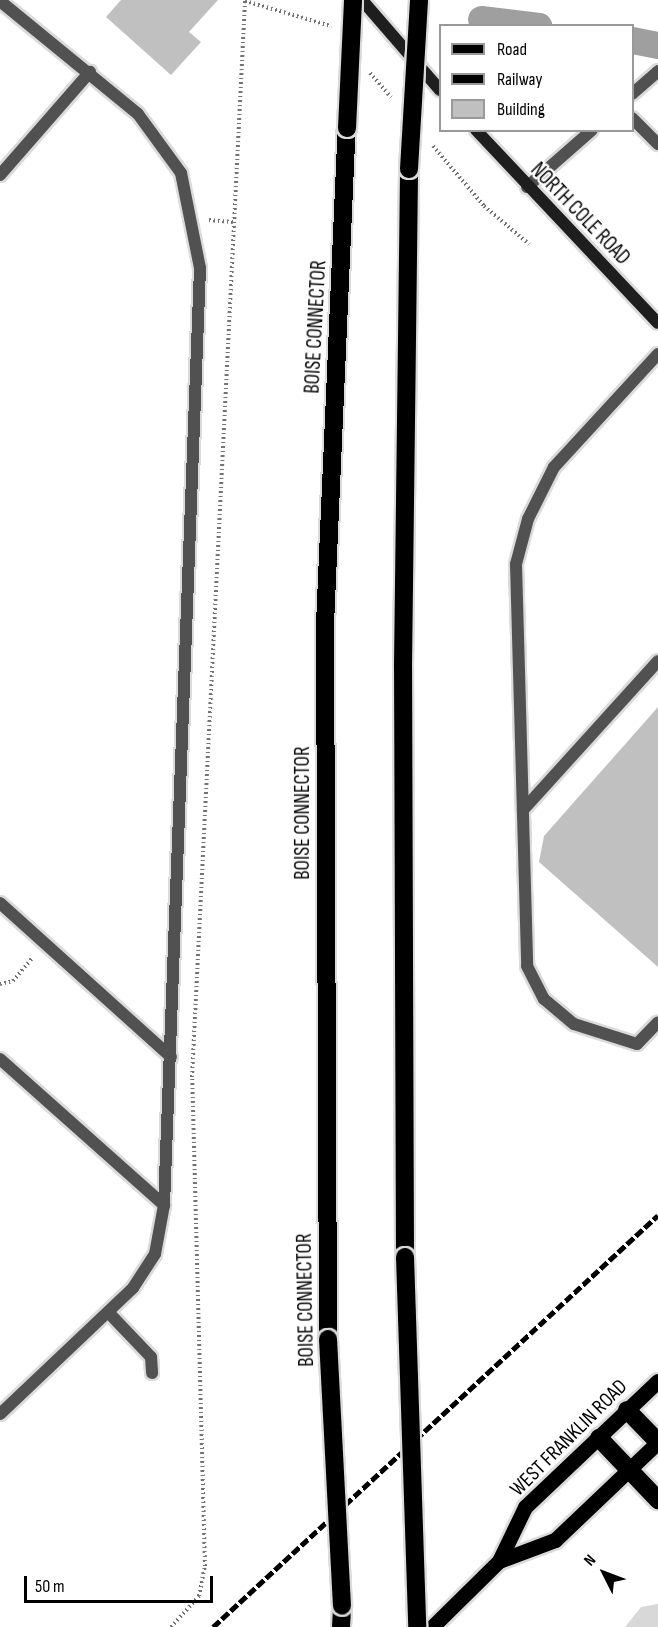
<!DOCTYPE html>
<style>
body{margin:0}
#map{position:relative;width:658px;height:1627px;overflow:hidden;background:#fff;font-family:"Sofia Sans Condensed",sans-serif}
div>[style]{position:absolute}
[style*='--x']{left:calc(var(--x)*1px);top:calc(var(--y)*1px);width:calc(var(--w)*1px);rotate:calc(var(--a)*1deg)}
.green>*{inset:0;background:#d8d8d8}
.canal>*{height:27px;margin:-13.5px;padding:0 13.5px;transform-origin:13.5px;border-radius:13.5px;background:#9f9f9f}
.building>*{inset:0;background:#c0c0c0}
.path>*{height:4px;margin-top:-2px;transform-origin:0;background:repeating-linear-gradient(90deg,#737373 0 1.5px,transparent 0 4.5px)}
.roads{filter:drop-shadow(2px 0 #dbdbdb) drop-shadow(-2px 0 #dbdbdb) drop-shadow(0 2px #dbdbdb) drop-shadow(0 -2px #dbdbdb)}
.service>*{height:12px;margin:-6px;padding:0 6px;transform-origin:6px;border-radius:6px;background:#515151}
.tertiary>*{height:12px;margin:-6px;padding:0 6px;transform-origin:6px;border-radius:6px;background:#515151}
.secondary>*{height:12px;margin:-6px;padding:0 6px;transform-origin:6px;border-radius:6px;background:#1e1e1e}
.primary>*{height:15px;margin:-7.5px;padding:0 7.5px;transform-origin:7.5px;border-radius:7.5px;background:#000}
.motorway>*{height:18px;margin:-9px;padding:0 9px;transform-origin:9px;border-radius:9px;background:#000}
.rail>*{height:4.5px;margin-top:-2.25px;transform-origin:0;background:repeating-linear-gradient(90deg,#000 0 9px,transparent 0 12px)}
.bridges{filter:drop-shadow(2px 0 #dbdbdb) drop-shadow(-2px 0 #dbdbdb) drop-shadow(0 2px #dbdbdb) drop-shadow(0 -2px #dbdbdb)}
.motorway-bridge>*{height:18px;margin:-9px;padding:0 9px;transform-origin:9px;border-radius:9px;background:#000}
span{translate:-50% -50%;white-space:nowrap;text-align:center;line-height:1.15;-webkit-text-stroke:4.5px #fff;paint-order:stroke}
.street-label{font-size:21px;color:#000}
.legend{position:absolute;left:439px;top:24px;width:195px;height:108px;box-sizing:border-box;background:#fff;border:2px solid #999;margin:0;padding:8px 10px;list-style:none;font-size:18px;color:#000}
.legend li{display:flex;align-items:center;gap:12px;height:30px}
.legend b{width:30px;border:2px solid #999}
.north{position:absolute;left:574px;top:1543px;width:60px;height:60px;-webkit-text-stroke:4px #fff;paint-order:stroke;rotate:312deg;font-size:16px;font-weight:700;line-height:24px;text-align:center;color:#000}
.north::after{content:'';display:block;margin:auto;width:21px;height:27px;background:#000;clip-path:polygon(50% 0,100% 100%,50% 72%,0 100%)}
.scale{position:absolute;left:24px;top:1576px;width:189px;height:27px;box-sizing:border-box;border:3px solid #000;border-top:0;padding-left:8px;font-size:18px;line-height:21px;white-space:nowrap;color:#000;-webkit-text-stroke:4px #fff;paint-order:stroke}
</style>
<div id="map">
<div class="green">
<i style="clip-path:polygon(658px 1604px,658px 1627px,625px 1627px,641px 1607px)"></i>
</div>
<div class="canal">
<i style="--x:481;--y:19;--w:58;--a:6.9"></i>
<i style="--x:632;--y:40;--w:26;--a:11"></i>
</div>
<div class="building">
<i style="clip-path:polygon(121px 0,218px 0,189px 32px,201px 42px,171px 75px,106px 17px)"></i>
<i style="clip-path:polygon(658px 707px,658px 967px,539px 862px,544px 836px)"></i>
</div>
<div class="path">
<i style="--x:245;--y:1;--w:90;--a:16.2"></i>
<i style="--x:370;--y:73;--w:32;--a:49"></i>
<i style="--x:433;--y:146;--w:79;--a:49.6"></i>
<i style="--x:484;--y:206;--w:59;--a:40.2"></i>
<i style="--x:209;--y:220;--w:24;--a:5"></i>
<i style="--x:0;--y:984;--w:13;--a:-13"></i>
<i style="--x:13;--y:981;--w:31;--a:-50"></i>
<i style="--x:171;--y:1627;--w:42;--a:-47.9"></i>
<i style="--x:199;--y:1596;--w:31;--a:-79"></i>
<i style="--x:205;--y:1566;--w:489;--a:-91.5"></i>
<i style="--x:192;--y:1077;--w:1078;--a:-87.18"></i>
</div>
<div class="roads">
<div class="service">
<i style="--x:0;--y:1;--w:178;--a:39.3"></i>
<i style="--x:138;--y:114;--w:73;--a:53.9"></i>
<i style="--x:181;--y:173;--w:97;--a:78.7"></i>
<i style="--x:200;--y:268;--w:938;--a:92.2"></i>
<i style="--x:164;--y:1205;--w:50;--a:100.4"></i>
<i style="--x:155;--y:1254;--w:40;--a:122.9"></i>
<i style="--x:133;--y:1288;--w:183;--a:136.5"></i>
<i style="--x:632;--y:118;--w:37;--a:45"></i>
<i style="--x:0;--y:175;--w:137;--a:-48.9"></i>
<i style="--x:658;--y:354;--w:154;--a:132.6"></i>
<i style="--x:554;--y:467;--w:58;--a:116.6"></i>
<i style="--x:528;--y:519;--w:47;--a:104.9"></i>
<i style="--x:516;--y:564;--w:402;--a:88.4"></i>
<i style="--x:527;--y:966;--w:37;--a:63"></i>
<i style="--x:544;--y:999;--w:39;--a:40"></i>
<i style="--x:574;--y:1024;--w:66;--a:17.6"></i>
<i style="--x:637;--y:1044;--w:30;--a:-46"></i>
<i style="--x:523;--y:810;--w:201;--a:-47.8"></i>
<i style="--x:0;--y:903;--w:230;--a:42"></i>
<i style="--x:0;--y:1059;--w:220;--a:41.7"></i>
<i style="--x:108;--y:1312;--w:62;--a:46.3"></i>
<i style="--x:151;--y:1357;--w:16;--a:86"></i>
</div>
<div class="tertiary">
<i style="--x:632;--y:94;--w:35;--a:-41"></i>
<i style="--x:527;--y:187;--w:86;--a:-41.2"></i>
</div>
<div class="secondary">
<i style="--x:362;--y:0;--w:119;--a:49.1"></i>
<i style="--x:476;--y:130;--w:265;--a:46.7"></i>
</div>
<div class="primary">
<i style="--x:499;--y:1561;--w:60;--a:-20.6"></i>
<i style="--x:555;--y:1540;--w:142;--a:-43.6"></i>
<i style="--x:432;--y:1627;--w:94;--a:-44.6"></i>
<i style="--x:499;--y:1561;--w:60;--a:-64.3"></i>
<i style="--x:525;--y:1507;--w:183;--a:-43.5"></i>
</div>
<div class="motorway">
<i style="--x:405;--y:1257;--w:591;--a:-90.19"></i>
<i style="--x:403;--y:666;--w:497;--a:-89.3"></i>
<i style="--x:328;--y:1339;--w:715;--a:-90.24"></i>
<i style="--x:325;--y:624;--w:496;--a:-87.5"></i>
<i style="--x:627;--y:1410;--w:45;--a:45.9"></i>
<i style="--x:599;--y:1438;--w:86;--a:46.4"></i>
<i style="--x:341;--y:1627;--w:21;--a:-87"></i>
</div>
</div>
<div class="rail">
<i style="--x:213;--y:1627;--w:606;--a:-42.79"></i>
</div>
<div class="bridges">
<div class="motorway-bridge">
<i style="--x:347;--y:128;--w:128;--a:-87.3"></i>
<i style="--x:409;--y:169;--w:169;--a:-86.6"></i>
<i style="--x:405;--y:1257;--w:370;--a:88.1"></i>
<i style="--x:328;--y:1339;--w:267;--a:87"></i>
</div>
</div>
<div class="street-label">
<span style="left:580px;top:214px;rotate:46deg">NORTH COLE ROAD</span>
<span style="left:316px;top:327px;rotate:-87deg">BOISE CONNECTOR</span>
<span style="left:303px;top:813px;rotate:-90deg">BOISE CONNECTOR</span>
<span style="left:306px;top:1300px;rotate:-91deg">BOISE CONNECTOR</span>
<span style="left:569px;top:1438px;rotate:-45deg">WEST FRANKLIN ROAD</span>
</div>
<ul class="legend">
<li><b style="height:8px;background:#000"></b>Road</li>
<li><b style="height:8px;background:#000"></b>Railway</li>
<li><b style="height:16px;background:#c0c0c0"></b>Building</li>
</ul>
<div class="north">N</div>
<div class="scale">50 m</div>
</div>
